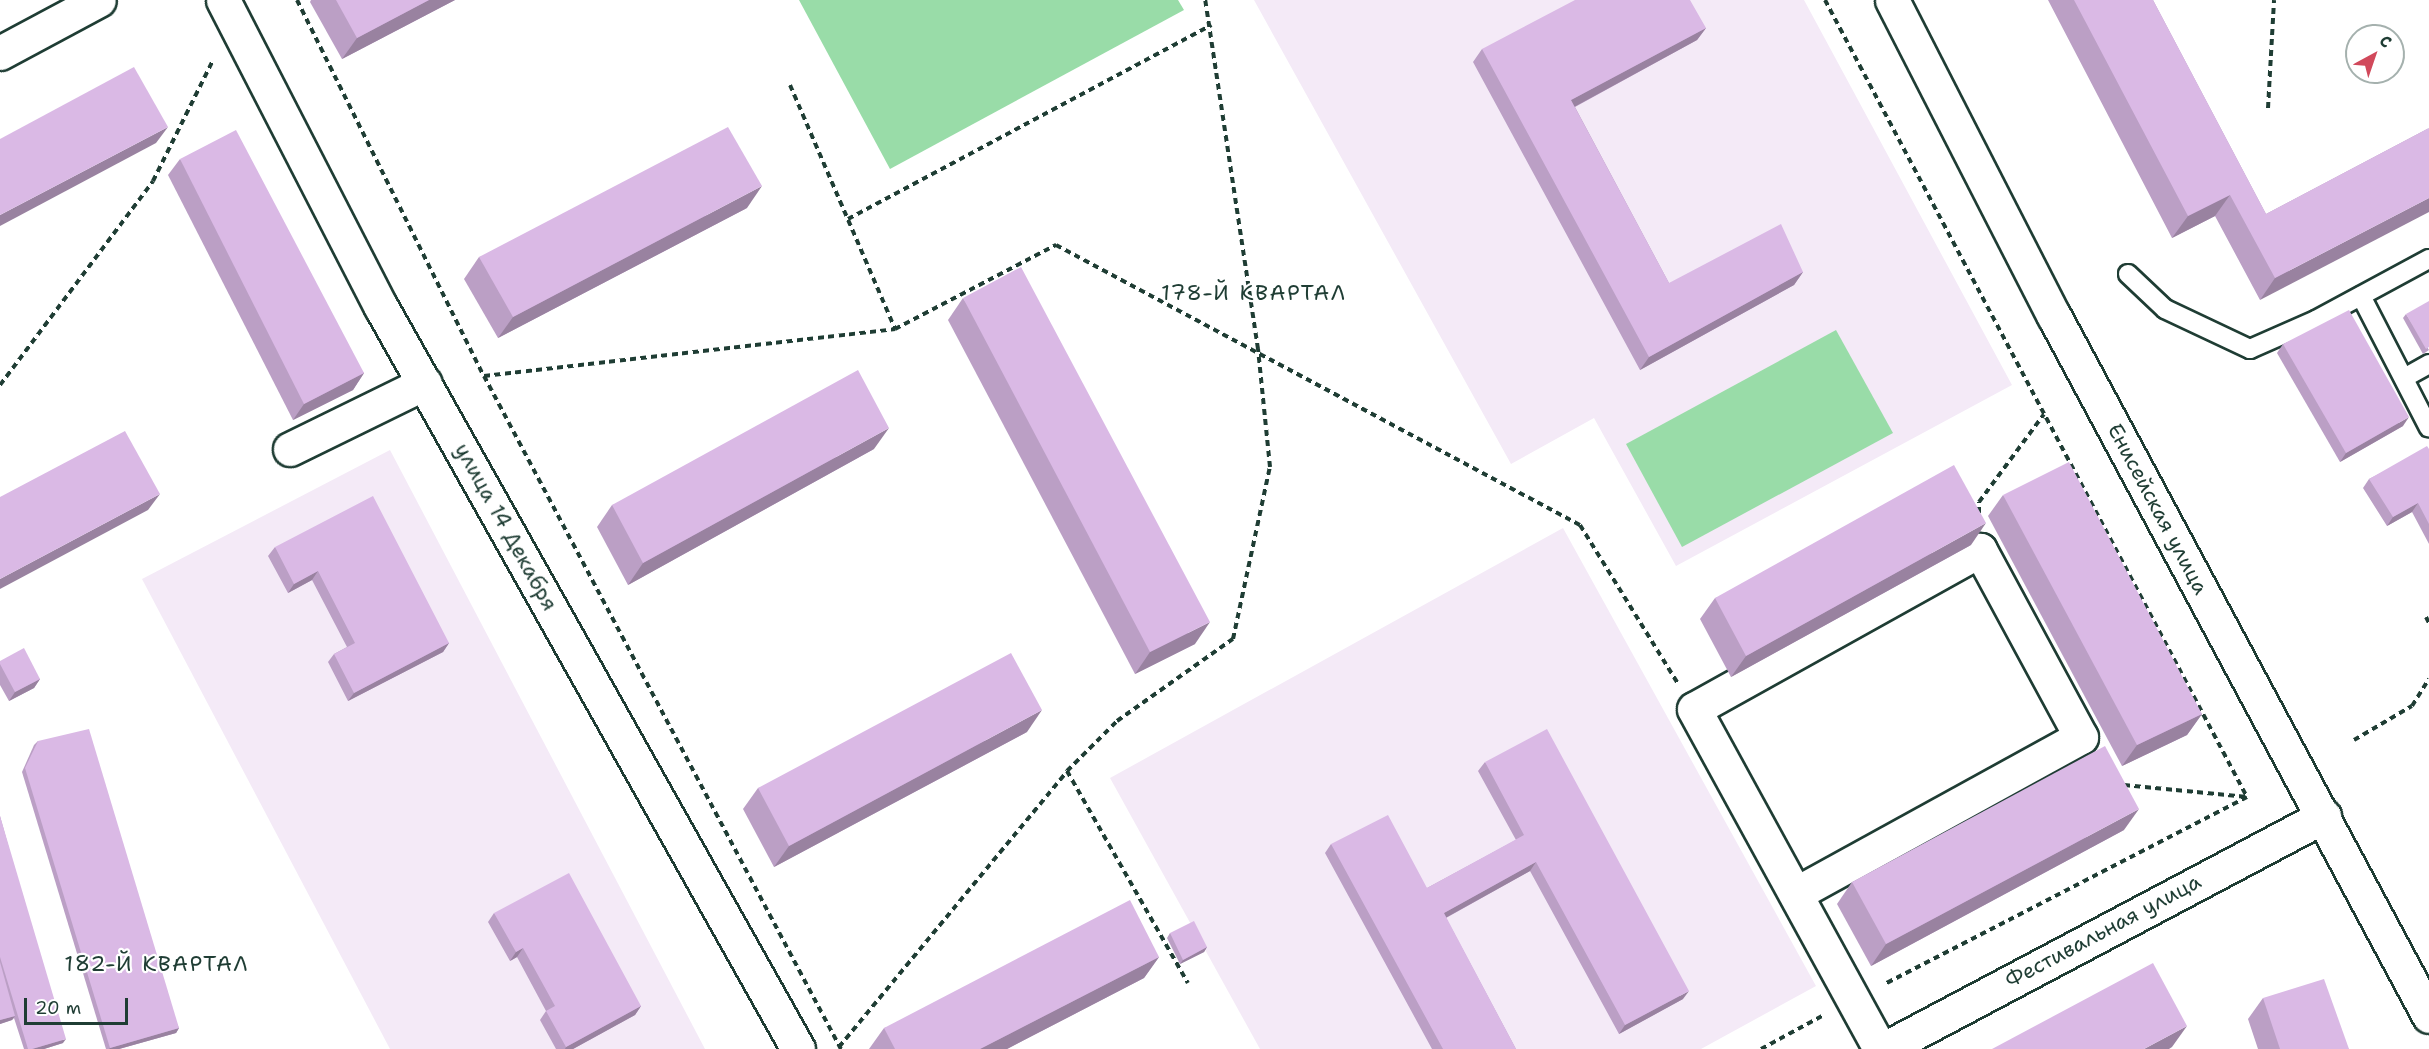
<!DOCTYPE html>
<meta charset="utf-8">
<style>
body{margin:0}
#map{position:relative;width:2429px;height:1049px;overflow:hidden;background:#fff;font-family:"Shantell Sans",sans-serif}
div>[style]{position:absolute}
[style*='--x']{left:calc(var(--x)*1px);top:calc(var(--y)*1px);width:calc(var(--w)*1px);rotate:calc(var(--a)*1deg)}
.built>*{inset:0;background:#f4eaf7}
.green>*{inset:0;background:#99dca8}
.path>*{height:4px;margin-top:-2px;transform-origin:0;background:repeating-linear-gradient(90deg,#1f3d34 0 6px,transparent 0 10.5px)}
.roads{filter:drop-shadow(2px 0 #1f3d34) drop-shadow(-2px 0 #1f3d34) drop-shadow(0 2px #1f3d34) drop-shadow(0 -2px #1f3d34)}
.service>*{height:18px;margin:-9px;padding:0 9px;transform-origin:9px;border-radius:9px;background:#fff}
.minor>*{height:33px;margin:-16.5px;padding:0 16.5px;transform-origin:16.5px;border-radius:16.5px;background:#fff}
.tertiary>*{height:33px;margin:-16.5px;padding:0 16.5px;transform-origin:16.5px;border-radius:16.5px;background:#fff}
.wall>*{inset:0;background:#bb9fc5}
.shaded-wall>*{inset:0;background:#9982a0}
.building>*{inset:0;background:#dab9e5}
span{translate:-50% -50%;white-space:nowrap;text-align:center;line-height:1.15;-webkit-text-stroke:4.5px #fff;paint-order:stroke}
.street-label{font-size:21px;color:#1f3d34}
.neighbourhood-label{font-size:22px;color:#1f3d34;letter-spacing:1.5px}
.north{position:absolute;left:2345px;top:24px;width:60px;height:60px;box-sizing:border-box;background:#fff;border:2px solid #a5b1ae;border-radius:50%;rotate:40deg;font-size:16px;font-weight:700;line-height:24px;text-align:center;color:#1f3d34}
.north::after{content:'';display:block;margin:auto;width:21px;height:27px;background:#d1495b;clip-path:polygon(50% 0,100% 100%,50% 72%,0 100%)}
.scale{position:absolute;left:24px;top:998px;width:104px;height:27px;box-sizing:border-box;border:3px solid #1f3d34;border-top:0;padding-left:8px;font-size:18px;line-height:21px;white-space:nowrap;color:#1f3d34;-webkit-text-stroke:4px #fff;paint-order:stroke}
</style>
<div id="map">
<div class="built">
<i style="clip-path:polygon(1254px 0,1804px 0,2012px 385px,1676px 566px,1594px 418px,1511px 464px)"></i>
<i style="clip-path:polygon(390px 450px,705px 1049px,390px 1049px,142px 579px)"></i>
<i style="clip-path:polygon(1563px 528px,1816px 986px,1701px 1049px,1260px 1049px,1110px 778px)"></i>
</div>
<div class="green">
<i style="clip-path:polygon(799px 0,1178px 0,1184px 10px,890px 169px)"></i>
<i style="clip-path:polygon(1836px 330px,1893px 433px,1682px 547px,1626px 444px)"></i>
</div>
<div class="path">
<i style="--x:297;--y:0;--w:420;--a:63.6"></i>
<i style="--x:484;--y:376;--w:762;--a:62.06"></i>
<i style="--x:1825;--y:0;--w:902;--a:62.1"></i>
<i style="--x:2247;--y:797;--w:408;--a:152.7"></i>
<i style="--x:790;--y:85;--w:266;--a:66.7"></i>
<i style="--x:2268;--y:108;--w:108;--a:-86.8"></i>
<i style="--x:848;--y:219;--w:412;--a:-28.1"></i>
<i style="--x:484;--y:376;--w:414;--a:-6.5"></i>
<i style="--x:895;--y:329;--w:182;--a:-27.6"></i>
<i style="--x:1056;--y:245;--w:594;--a:28.12"></i>
<i style="--x:1580;--y:525;--w:185;--a:58.3"></i>
<i style="--x:0;--y:385;--w:255;--a:-53.1"></i>
<i style="--x:153;--y:181;--w:135;--a:-63.6"></i>
<i style="--x:1979;--y:513;--w:11;--a:-90"></i>
<i style="--x:1979;--y:502;--w:109;--a:-53.5"></i>
<i style="--x:2426;--y:617;--w:7;--a:63"></i>
<i style="--x:2354;--y:740;--w:67;--a:-30.4"></i>
<i style="--x:2412;--y:706;--w:32;--a:-58"></i>
<i style="--x:1067;--y:771;--w:244;--a:60.3"></i>
<i style="--x:2124;--y:785;--w:124;--a:5.6"></i>
<i style="--x:839;--y:1047;--w:358;--a:-50.4"></i>
<i style="--x:1067;--y:771;--w:71;--a:-45"></i>
<i style="--x:1117;--y:721;--w:142;--a:-35.3"></i>
<i style="--x:1233;--y:639;--w:176;--a:-77.9"></i>
<i style="--x:1270;--y:467;--w:119;--a:-95.8"></i>
<i style="--x:1258;--y:349;--w:353;--a:-98.6"></i>
<i style="--x:1761;--y:1049;--w:72;--a:-28.4"></i>
</div>
<div class="roads">
<div class="service">
<i style="--x:2128;--y:274;--w:51;--a:43.4"></i>
<i style="--x:2165;--y:309;--w:94;--a:25.2"></i>
<i style="--x:2250;--y:349;--w:72;--a:-23.7"></i>
<i style="--x:2316;--y:320;--w:128;--a:-28.4"></i>
<i style="--x:2361;--y:296;--w:148;--a:62.7"></i>
<i style="--x:2404;--y:378;--w:29;--a:-29"></i>
</div>
<div class="minor">
<i style="--x:223;--y:0;--w:345;--a:62.8"></i>
<i style="--x:381;--y:307;--w:851;--a:60.66"></i>
<i style="--x:1892;--y:0;--w:355;--a:62.9"></i>
<i style="--x:2054;--y:316;--w:794;--a:61.82"></i>
<i style="--x:290;--y:449;--w:150;--a:-26.1"></i>
<i style="--x:1797;--y:893;--w:324;--a:-28.8"></i>
<i style="--x:2081;--y:737;--w:213;--a:-118.4"></i>
<i style="--x:1980;--y:550;--w:327;--a:150.9"></i>
<i style="--x:1694;--y:709;--w:388;--a:61.3"></i>
<i style="--x:1884;--y:1049;--w:498;--a:-27.9"></i>
</div>
<div class="tertiary">
<i style="--x:0;--y:53;--w:112;--a:-28.2"></i>
</div>
</div>
<div class="wall">
<i style="clip-path:polygon(311px 0,455px 0,342px 59px,310px 2px)"></i>
<i style="clip-path:polygon(2048px 0,2153px 0,2266px 214px,2429px 128px,2260px 300px,2215px 216px,2172px 238px)"></i>
<i style="clip-path:polygon(1706px 28px,1697px 40px,1575px 107px,1669px 283px,1803px 272px,1794px 285px,1640px 370px,1473px 62px,1482px 49px)"></i>
<i style="clip-path:polygon(180px 159px,364px 373px,353px 390px,293px 420px,168px 175px)"></i>
<i style="clip-path:polygon(747px 208px,498px 338px,464px 279px,479px 257px)"></i>
<i style="clip-path:polygon(963px 298px,1195px 644px,1135px 674px,948px 320px)"></i>
<i style="clip-path:polygon(2406px 314px,2429px 350px,2423px 354px,2403px 318px)"></i>
<i style="clip-path:polygon(2283px 344px,2403px 426px,2340px 462px,2277px 353px)"></i>
<i style="clip-path:polygon(874px 449px,628px 585px,597px 527px,612px 505px)"></i>
<i style="clip-path:polygon(2429px 449px,2429px 544px,2412px 512px,2387px 526px,2363px 488px,2369px 479px)"></i>
<i style="clip-path:polygon(2003px 495px,2202px 714px,2187px 735px,2122px 766px,1988px 516px)"></i>
<i style="clip-path:polygon(1971px 545px,1731px 677px,1700px 619px,1715px 598px)"></i>
<i style="clip-path:polygon(275px 547px,449px 643px,443px 652px,348px 701px,328px 662px,334px 654px,347px 647px,312px 580px,288px 593px,268px 556px)"></i>
<i style="clip-path:polygon(0 661px,40px 679px,34px 688px,9px 701px,0 685px)"></i>
<i style="clip-path:polygon(1027px 732px,774px 867px,743px 809px,758px 788px)"></i>
<i style="clip-path:polygon(38px 741px,179px 1028px,176px 1033px,119px 1049px,106px 1049px,22px 772px,34px 745px)"></i>
<i style="clip-path:polygon(1485px 762px,1683px 999px,1619px 1034px,1530px 871px,1446px 918px,1516px 1049px,1432px 1049px,1325px 853px,1331px 844px,1427px 888px,1516px 840px,1478px 771px)"></i>
<i style="clip-path:polygon(0 816px,63px 1043px,44px 1049px,24px 1049px,14px 1018px,12px 1020px,0 1024px)"></i>
<i style="clip-path:polygon(2124px 830px,1871px 966px,1837px 904px,1852px 882px)"></i>
<i style="clip-path:polygon(494px 913px,641px 1006px,635px 1015px,573px 1049px,556px 1049px,540px 1020px,546px 1011px,517px 957px,510px 961px,488px 922px)"></i>
<i style="clip-path:polygon(1170px 933px,1207px 947px,1204px 952px,1180px 964px,1167px 938px)"></i>
<i style="clip-path:polygon(1159px 957px,1144px 978px,1007px 1049px,869px 1049px,884px 1028px)"></i>
<i style="clip-path:polygon(2263px 998px,2349px 1049px,2258px 1049px,2248px 1019px)"></i>
</div>
<div class="shaded-wall">
<i style="clip-path:polygon(429px 0,455px 0,342px 59px,357px 38px)"></i>
<i style="clip-path:polygon(1706px 28px,1697px 40px,1563px 113px,1571px 100px)"></i>
<i style="clip-path:polygon(168px 127px,156px 143px,0 226px,0 215px)"></i>
<i style="clip-path:polygon(762px 186px,747px 208px,498px 338px,513px 317px)"></i>
<i style="clip-path:polygon(2230px 195px,2215px 216px,2172px 238px,2188px 216px)"></i>
<i style="clip-path:polygon(2429px 198px,2429px 212px,2260px 300px,2275px 278px)"></i>
<i style="clip-path:polygon(1803px 272px,1794px 285px,1640px 370px,1649px 357px)"></i>
<i style="clip-path:polygon(364px 373px,353px 390px,293px 420px,304px 404px)"></i>
<i style="clip-path:polygon(2409px 417px,2403px 426px,2340px 462px,2346px 453px)"></i>
<i style="clip-path:polygon(889px 428px,874px 449px,628px 585px,643px 563px)"></i>
<i style="clip-path:polygon(160px 494px,148px 510px,0 589px,0 579px)"></i>
<i style="clip-path:polygon(2418px 503px,2412px 512px,2387px 526px,2393px 517px)"></i>
<i style="clip-path:polygon(1986px 523px,1971px 545px,1731px 677px,1746px 656px)"></i>
<i style="clip-path:polygon(318px 571px,312px 580px,288px 593px,294px 584px)"></i>
<i style="clip-path:polygon(1210px 622px,1195px 644px,1135px 674px,1150px 652px)"></i>
<i style="clip-path:polygon(449px 643px,443px 652px,348px 701px,354px 693px)"></i>
<i style="clip-path:polygon(40px 679px,34px 688px,9px 701px,15px 692px)"></i>
<i style="clip-path:polygon(1042px 710px,1027px 732px,774px 867px,789px 846px)"></i>
<i style="clip-path:polygon(2202px 714px,2187px 735px,2122px 766px,2137px 745px)"></i>
<i style="clip-path:polygon(2139px 809px,2124px 830px,1871px 966px,1886px 944px)"></i>
<i style="clip-path:polygon(1536px 862px,1530px 871px,1438px 922px,1444px 913px)"></i>
<i style="clip-path:polygon(1207px 947px,1204px 952px,1180px 964px,1183px 960px)"></i>
<i style="clip-path:polygon(523px 948px,517px 957px,510px 961px,516px 952px)"></i>
<i style="clip-path:polygon(1159px 957px,1144px 978px,1007px 1049px,980px 1049px)"></i>
<i style="clip-path:polygon(1689px 991px,1683px 999px,1619px 1034px,1625px 1025px)"></i>
<i style="clip-path:polygon(641px 1006px,635px 1015px,573px 1049px,565px 1049px,566px 1047px)"></i>
<i style="clip-path:polygon(15px 1016px,12px 1020px,0 1024px,0 1020px)"></i>
<i style="clip-path:polygon(2187px 1026px,2172px 1047px,2169px 1049px,2144px 1049px)"></i>
<i style="clip-path:polygon(179px 1028px,176px 1033px,119px 1049px,109px 1049px,110px 1048px)"></i>
<i style="clip-path:polygon(66px 1039px,63px 1043px,44px 1049px,32px 1049px)"></i>
</div>
<div class="building">
<i style="clip-path:polygon(336px 0,429px 0,357px 38px)"></i>
<i style="clip-path:polygon(1575px 0,1690px 0,1706px 28px,1571px 100px,1669px 283px,1781px 224px,1803px 272px,1649px 357px,1482px 49px)"></i>
<i style="clip-path:polygon(2074px 0,2153px 0,2266px 214px,2429px 128px,2429px 198px,2275px 278px,2230px 195px,2188px 216px)"></i>
<i style="clip-path:polygon(134px 67px,168px 127px,0 215px,0 139px)"></i>
<i style="clip-path:polygon(728px 127px,762px 186px,513px 317px,479px 257px)"></i>
<i style="clip-path:polygon(236px 130px,364px 373px,304px 404px,180px 159px)"></i>
<i style="clip-path:polygon(1021px 267px,1210px 622px,1150px 652px,963px 298px)"></i>
<i style="clip-path:polygon(2429px 301px,2429px 347px,2426px 349px,2406px 314px)"></i>
<i style="clip-path:polygon(2349px 310px,2409px 417px,2346px 453px,2283px 344px)"></i>
<i style="clip-path:polygon(858px 370px,889px 428px,643px 563px,612px 505px)"></i>
<i style="clip-path:polygon(125px 431px,160px 494px,0 579px,0 497px)"></i>
<i style="clip-path:polygon(2427px 446px,2429px 449px,2429px 524px,2418px 503px,2393px 517px,2369px 479px)"></i>
<i style="clip-path:polygon(2069px 462px,2202px 714px,2137px 745px,2003px 495px)"></i>
<i style="clip-path:polygon(1954px 465px,1986px 523px,1746px 656px,1715px 598px)"></i>
<i style="clip-path:polygon(373px 496px,449px 643px,354px 693px,334px 654px,355px 643px,318px 571px,294px 584px,275px 547px)"></i>
<i style="clip-path:polygon(24px 648px,40px 679px,15px 692px,0 664px,0 661px)"></i>
<i style="clip-path:polygon(1011px 653px,1042px 710px,789px 846px,758px 788px)"></i>
<i style="clip-path:polygon(89px 729px,179px 1028px,110px 1048px,25px 768px,38px 741px)"></i>
<i style="clip-path:polygon(1547px 729px,1689px 991px,1625px 1025px,1536px 862px,1444px 913px,1516px 1049px,1443px 1049px,1331px 844px,1388px 815px,1427px 888px,1524px 835px,1485px 762px)"></i>
<i style="clip-path:polygon(2105px 746px,2139px 809px,1886px 944px,1852px 882px)"></i>
<i style="clip-path:polygon(0 816px,66px 1039px,32px 1049px,28px 1049px,0 957px)"></i>
<i style="clip-path:polygon(569px 873px,641px 1006px,566px 1047px,546px 1011px,555px 1006px,523px 948px,516px 952px,494px 913px)"></i>
<i style="clip-path:polygon(1130px 900px,1159px 957px,980px 1049px,895px 1049px,884px 1028px)"></i>
<i style="clip-path:polygon(1194px 921px,1207px 947px,1183px 960px,1170px 933px)"></i>
<i style="clip-path:polygon(0 962px,15px 1016px,0 1020px)"></i>
<i style="clip-path:polygon(2153px 963px,2187px 1026px,2144px 1049px,1992px 1049px)"></i>
<i style="clip-path:polygon(2324px 979px,2349px 1049px,2280px 1049px,2263px 998px)"></i>
</div>
<div class="street-label">
<span style="left:2158px;top:509px;rotate:62deg">Енисейская улица</span>
<span style="left:506px;top:527px;rotate:61deg">улица 14 Декабря</span>
<span style="left:2103px;top:931px;rotate:-28deg">Фестивальная улица</span>
</div>
<div class="neighbourhood-label">
<span style="left:1254px;top:293px">178-Й КВАРТАЛ</span>
<span style="left:157px;top:964px">182-Й КВАРТАЛ</span>
</div>
<div class="north">С</div>
<div class="scale">20 m</div>
</div>
